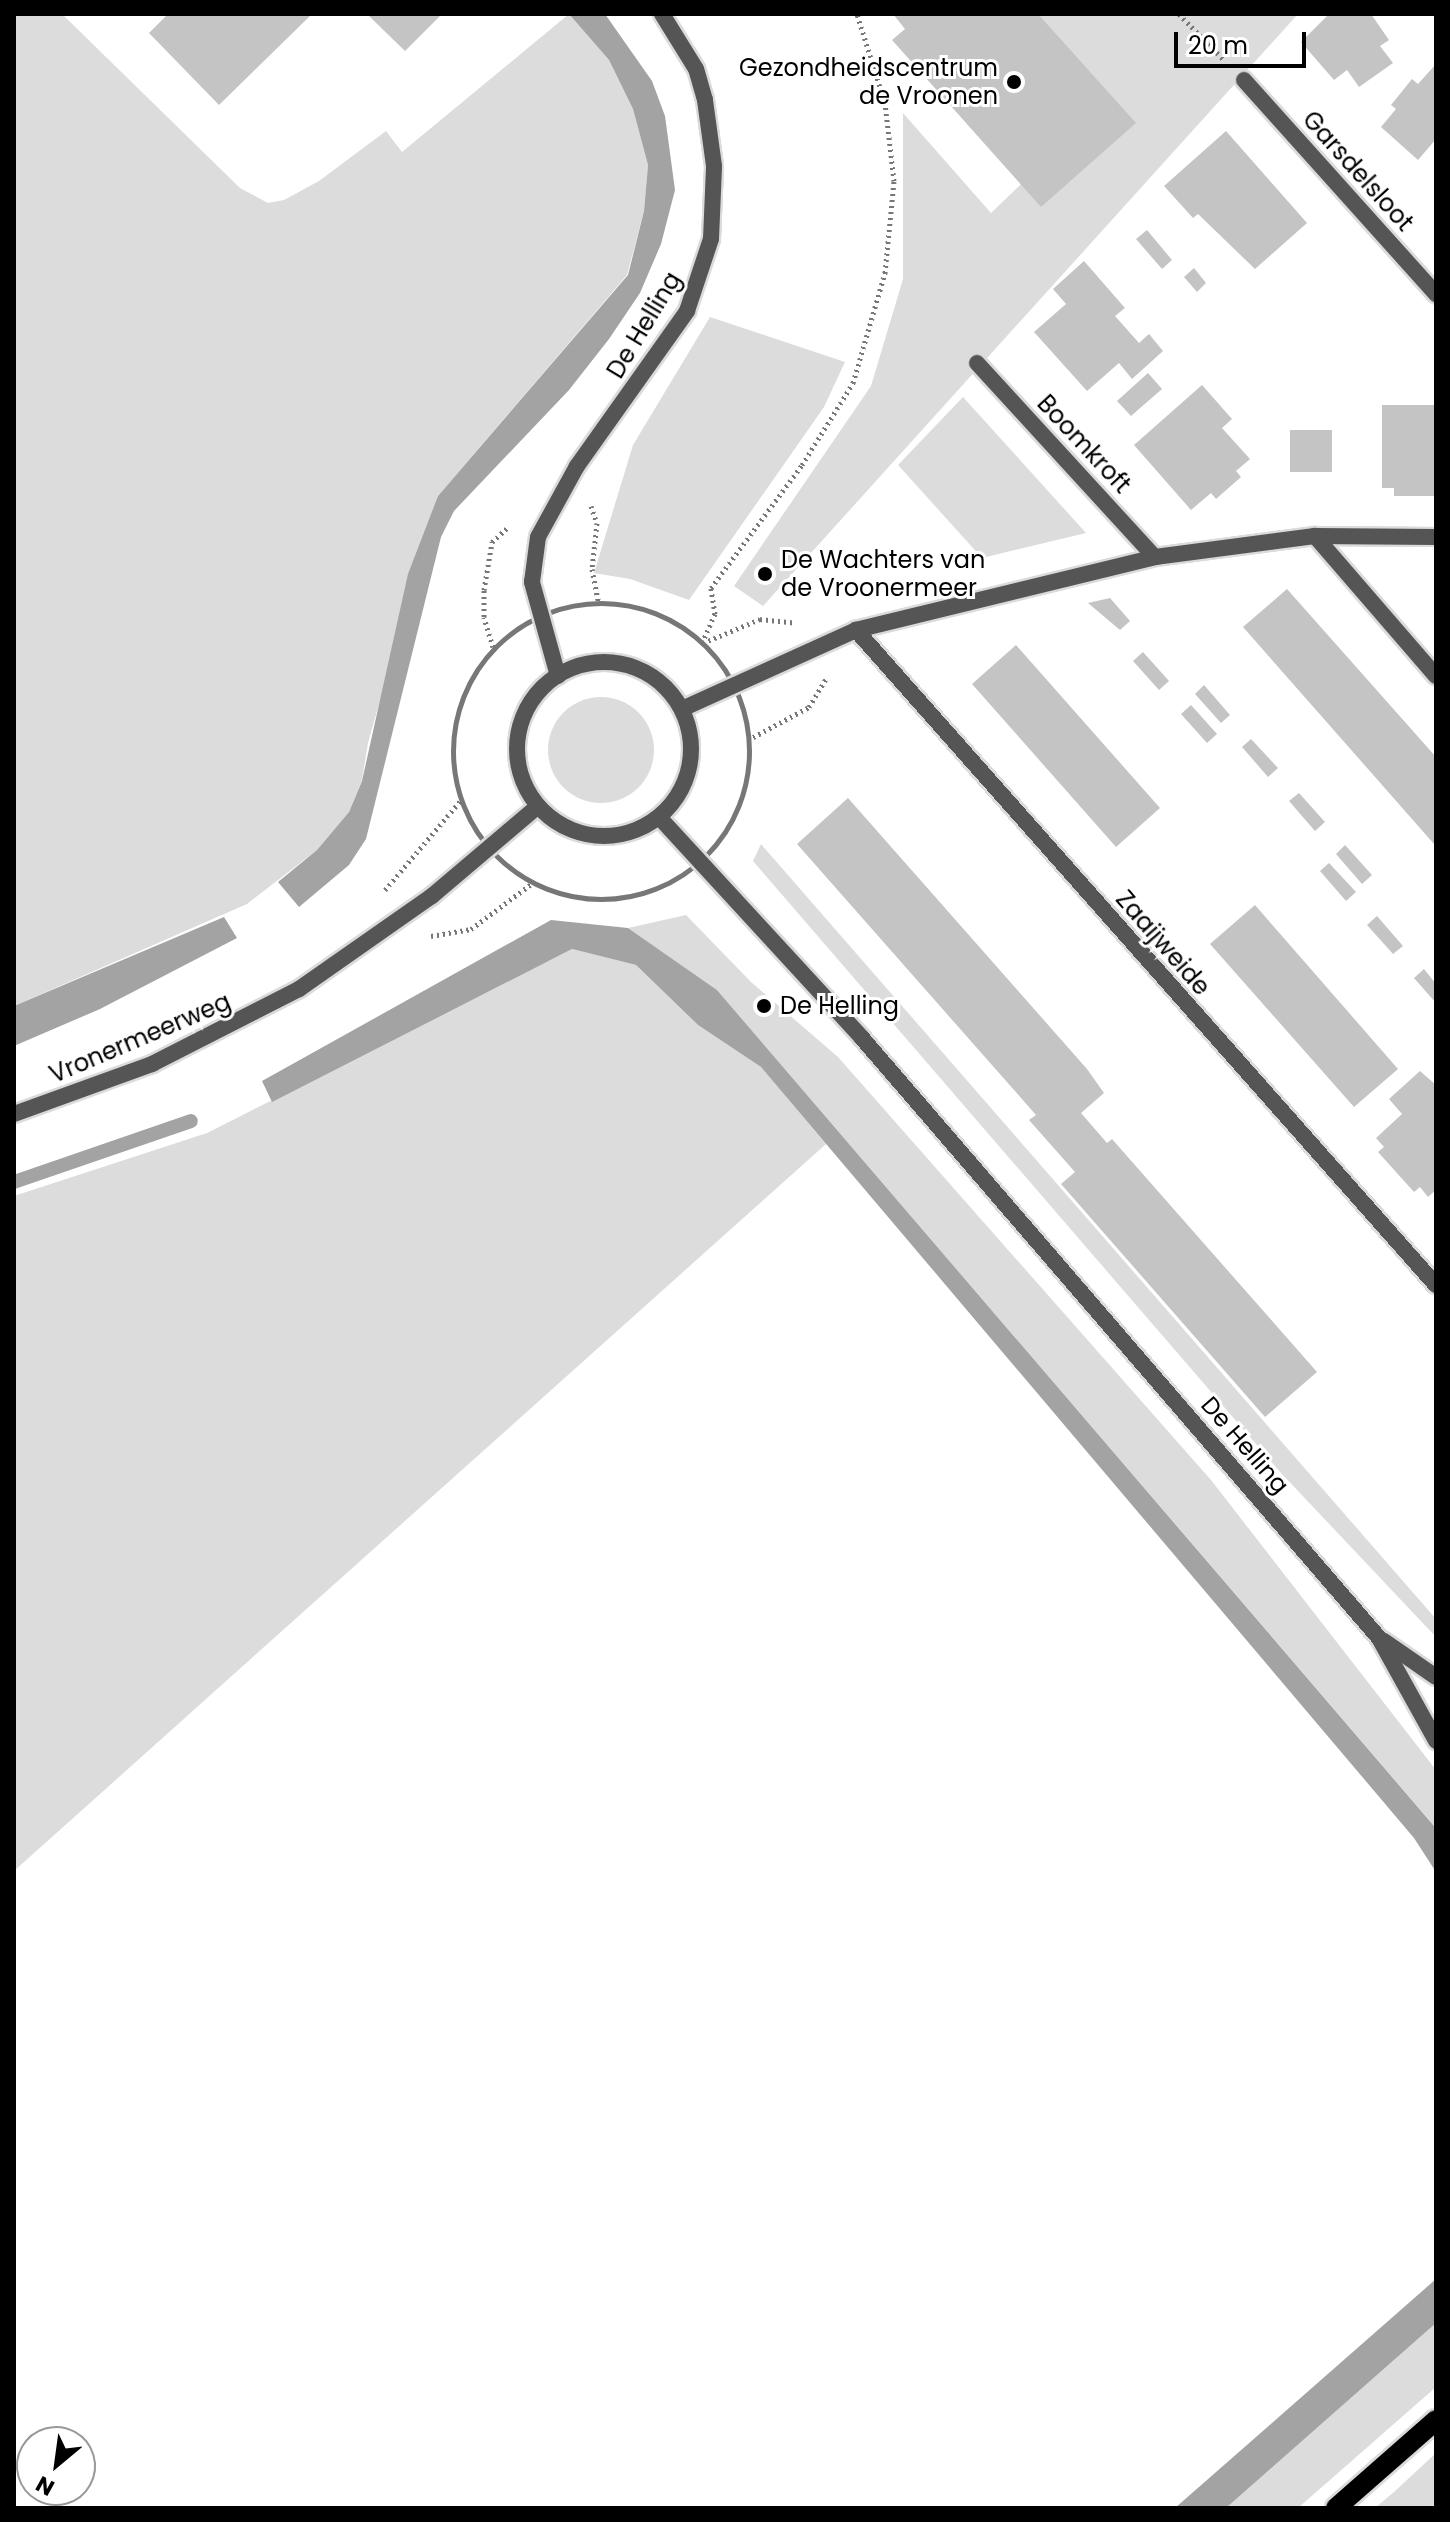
<!DOCTYPE html>
<style>
body{margin:0}
#map{position:relative;width:1450px;height:2522px;overflow:hidden;background:#fff;font-family:Poppins,sans-serif}
div>[style]{position:absolute}
[style*='--x']{left:calc(var(--x)*1px);top:calc(var(--y)*1px);width:calc(var(--w)*1px);rotate:calc(var(--a)*1deg)}
.green>*{inset:0;background:#dcdcdc}
.round{border-radius:50%}
.water>*{inset:0;background:#a3a3a3}
.stream>*{height:14px;margin:-7px;padding:0 7px;transform-origin:7px;border-radius:7px;background:#a3a3a3}
.building>*{inset:0;background:#c4c4c4}
.path>*{height:5px;margin-top:-2.5px;transform-origin:0;background:repeating-linear-gradient(90deg,#777 0 2px,transparent 0 6px)}
.path>.ring{margin:-2.5px;padding:0;box-sizing:content-box;background:none;border:5px solid #777;border-radius:50%}
.roads{filter:drop-shadow(2px 0 #dbdbdb) drop-shadow(-2px 0 #dbdbdb) drop-shadow(0 2px #dbdbdb) drop-shadow(0 -2px #dbdbdb)}
.street>*{height:16px;margin:-8px;padding:0 8px;transform-origin:8px;border-radius:8px;background:#555}
.street>.ring{margin:-8px;padding:0;box-sizing:content-box;background:none;border:16px solid #555;border-radius:50%}
.primary>*{height:20px;margin:-10px;padding:0 10px;transform-origin:10px;border-radius:10px;background:#000}
.dots>*{width:22px;height:22px;translate:-50% -50%;box-sizing:border-box;border:4px solid #fff;border-radius:50%}
span{translate:-50% -50%;white-space:nowrap;text-align:center;line-height:1.15;-webkit-text-stroke:6px #fff;paint-order:stroke}
.poi-label{font-size:24px;color:#000}
.right{translate:-100% -50%;text-align:right}
.left{translate:0 -50%;text-align:left}
.street-label{font-size:24px;color:#000}
.frame{position:absolute;inset:0;border:16px solid #000;pointer-events:none}
.north{position:absolute;left:16px;top:2426px;width:80px;height:80px;box-sizing:border-box;background:#fff;border:2px solid #999;border-radius:50%;rotate:209deg;font-size:22px;font-weight:700;line-height:32px;text-align:center;color:#000}
.north::after{content:'';display:block;margin:auto;width:28px;height:36px;background:#000;clip-path:polygon(50% 0,100% 100%,50% 72%,0 100%)}
.scale{position:absolute;left:1174px;top:32px;width:132px;height:36px;box-sizing:border-box;border:4px solid #000;border-top:0;padding-left:10px;font-size:24px;line-height:28px;white-space:nowrap;color:#000;-webkit-text-stroke:6px #fff;paint-order:stroke}
</style>
<div id="map">
<div class="green">
<i style="clip-path:polygon(14px 14px,62px 14px,240px 188px,268px 203px,284px 200px,319px 181px,386px 131px,402px 152px,569px 14px,609px 60px,633px 109px,648px 165px,644px 211px,627px 275px,438px 496px,368px 743px,362px 780px,349px 812px,317px 850px,247px 904px,14px 1006px)"></i>
<i style="clip-path:polygon(1025px 14px,1298px 14px,763px 606px,734px 586px,871px 386px,903px 279px,903px 113px,991px 213px,1105px 103px)"></i>
<i style="clip-path:polygon(710px 317px,845px 362px,824px 407px,689px 600px,630px 579px,594px 573px,633px 445px)"></i>
<i style="clip-path:polygon(963px 397px,1086px 533px,982px 558px,898px 465px)"></i>
<i class="round" style="left:548px;top:697px;width:106px;height:106px"></i>
<i style="clip-path:polygon(761px 844px,1436px 1619px,1436px 1637px,1281px 1473px,753px 861px)"></i>
<i style="clip-path:polygon(686px 915px,751px 982px,838px 1057px,1211px 1480px,1436px 1770px,1436px 1828px,717px 990px,628px 928px)"></i>
<i style="clip-path:polygon(572px 949px,636px 965px,698px 1025px,761px 1067px,826px 1144px,14px 1871px,14px 1196px,207px 1133px)"></i>
<i style="clip-path:polygon(1436px 2323px,1436px 2387px,1298px 2508px,1226px 2508px)"></i>
<i style="clip-path:polygon(1436px 2453px,1436px 2508px,1375px 2508px,1394px 2492px)"></i>
</div>
<div class="water">
<i style="clip-path:polygon(569px 14px,605px 14px,652px 81px,665px 116px,675px 190px,661px 244px,640px 293px,609px 339px,569px 390px,454px 511px,441px 537px,366px 839px,349px 865px,299px 907px,278px 882px,317px 850px,349px 812px,362px 781px,408px 574px,438px 496px,628px 275px,644px 211px,648px 165px,633px 109px,609px 60px)"></i>
<i style="clip-path:polygon(224px 917px,237px 938px,100px 1009px,14px 1046px,14px 1006px)"></i>
<i style="clip-path:polygon(551px 920px,628px 928px,717px 990px,1434px 1826px,1436px 1872px,1414px 1838px,761px 1067px,698px 1025px,636px 965px,572px 949px,272px 1102px,262px 1081px)"></i>
<i style="clip-path:polygon(1436px 2279px,1436px 2323px,1226px 2508px,1175px 2508px)"></i>
</div>
<div class="stream">
<i style="--x:14;--y:1182;--w:187;--a:-19"></i>
</div>
<div class="building">
<i style="clip-path:polygon(168px 14px,312px 14px,219px 105px,149px 33px)"></i>
<i style="clip-path:polygon(367px 14px,442px 14px,405px 51px)"></i>
<i style="clip-path:polygon(893px 14px,1038px 14px,1136px 123px,1041px 207px,892px 40px,905px 29px)"></i>
<i style="clip-path:polygon(1329px 14px,1371px 14px,1389px 40px,1380px 46px,1393px 63px,1359px 87px,1347px 70px,1334px 80px,1301px 42px)"></i>
<i style="clip-path:polygon(1436px 64px,1436px 139px,1418px 160px,1381px 127px,1396px 109px,1391px 105px,1412px 79px,1418px 84px)"></i>
<i style="clip-path:polygon(1226px 131px,1307px 223px,1255px 269px,1198px 214px,1193px 218px,1164px 186px)"></i>
<i style="clip-path:polygon(1147px 230px,1172px 260px,1162px 269px,1136px 239px)"></i>
<i style="clip-path:polygon(1084px 261px,1125px 308px,1115px 316px,1139px 343px,1149px 334px,1163px 351px,1132px 379px,1119px 363px,1087px 391px,1034px 332px,1066px 304px,1053px 289px)"></i>
<i style="clip-path:polygon(1194px 268px,1206px 283px,1197px 292px,1184px 277px)"></i>
<i style="clip-path:polygon(1148px 373px,1162px 389px,1131px 416px,1117px 401px)"></i>
<i style="clip-path:polygon(1202px 385px,1232px 419px,1222px 428px,1250px 459px,1236px 471px,1241px 477px,1216px 499px,1211px 493px,1191px 510px,1134px 445px)"></i>
<i style="clip-path:polygon(1382px 405px,1436px 405px,1436px 496px,1394px 496px,1394px 488px,1382px 488px)"></i>
<i style="clip-path:polygon(1290px 430px,1332px 430px,1332px 472px,1290px 472px)"></i>
<i style="clip-path:polygon(1287px 589px,1436px 757px,1434px 844px,1243px 627px)"></i>
<i style="clip-path:polygon(1110px 598px,1130px 621px,1120px 630px,1088px 603px)"></i>
<i style="clip-path:polygon(1016px 645px,1160px 808px,1116px 847px,972px 684px)"></i>
<i style="clip-path:polygon(1143px 652px,1169px 681px,1159px 690px,1133px 661px)"></i>
<i style="clip-path:polygon(1204px 685px,1230px 715px,1221px 723px,1195px 694px)"></i>
<i style="clip-path:polygon(1191px 705px,1217px 734px,1207px 743px,1181px 714px)"></i>
<i style="clip-path:polygon(1251px 739px,1278px 768px,1268px 777px,1242px 747px)"></i>
<i style="clip-path:polygon(1299px 793px,1325px 822px,1315px 831px,1289px 801px)"></i>
<i style="clip-path:polygon(848px 798px,1087px 1069px,1104px 1093px,1081px 1113px,1107px 1143px,1112px 1139px,1317px 1372px,1265px 1417px,1061px 1184px,1075px 1172px,1029px 1120px,1036px 1115px,797px 844px)"></i>
<i style="clip-path:polygon(1345px 845px,1372px 875px,1362px 884px,1336px 854px)"></i>
<i style="clip-path:polygon(1329px 863px,1356px 892px,1346px 901px,1320px 871px)"></i>
<i style="clip-path:polygon(1255px 905px,1398px 1069px,1354px 1107px,1210px 944px)"></i>
<i style="clip-path:polygon(1377px 916px,1403px 946px,1393px 954px,1367px 925px)"></i>
<i style="clip-path:polygon(1424px 969px,1436px 984px,1436px 1003px,1414px 978px)"></i>
<i style="clip-path:polygon(1420px 1071px,1436px 1085px,1436px 1190px,1428px 1197px,1420px 1187px,1414px 1192px,1378px 1152px,1384px 1147px,1376px 1138px,1402px 1114px,1389px 1099px)"></i>
</div>
<div class="path">
<i style="--x:1179;--y:14;--w:64;--a:45.6"></i>
<i style="--x:591;--y:506;--w:18;--a:71"></i>
<i style="--x:597;--y:523;--w:46;--a:96.2"></i>
<i style="--x:592;--y:569;--w:36;--a:79"></i>
<i class="ring" style="left:453px;top:603px;width:291px;height:291px"></i>
<i style="--x:702;--y:643;--w:32;--a:-66"></i>
<i style="--x:715;--y:614;--w:26;--a:-99"></i>
<i style="--x:711;--y:588;--w:153;--a:-53.5"></i>
<i style="--x:802;--y:465;--w:97;--a:-58.1"></i>
<i style="--x:853;--y:383;--w:115;--a:-73.8"></i>
<i style="--x:885;--y:273;--w:92;--a:-84.4"></i>
<i style="--x:894;--y:181;--w:79;--a:-96.6"></i>
<i style="--x:885;--y:103;--w:93;--a:-107.5"></i>
<i style="--x:703;--y:643;--w:62;--a:-22.8"></i>
<i style="--x:760;--y:619;--w:36;--a:6"></i>
<i style="--x:493;--y:647;--w:31;--a:-107"></i>
<i style="--x:484;--y:617;--w:27;--a:-90"></i>
<i style="--x:484;--y:590;--w:49;--a:-80.5"></i>
<i style="--x:492;--y:542;--w:23;--a:-43"></i>
<i style="--x:748;--y:740;--w:69;--a:-28.4"></i>
<i style="--x:809;--y:707;--w:33;--a:-59"></i>
<i style="--x:385;--y:890;--w:118;--a:-49.8"></i>
<i style="--x:431;--y:936;--w:41;--a:-9.9"></i>
<i style="--x:471;--y:929;--w:79;--a:-36.7"></i>
</div>
<div class="roads">
<div class="street">
<i style="--x:1244;--y:80;--w:288;--a:48.1"></i>
<i style="--x:977;--y:363;--w:263;--a:47.5"></i>
<i style="--x:1315;--y:536;--w:185;--a:49.2"></i>
<i style="--x:856;--y:630;--w:875;--a:48.48"></i>
<i class="ring" style="left:517px;top:662px;width:158px;height:158px"></i>
<i style="--x:558;--y:676;--w:98;--a:-105.5"></i>
<i style="--x:532;--y:582;--w:45;--a:-82.4"></i>
<i style="--x:538;--y:537;--w:81;--a:-61.2"></i>
<i style="--x:577;--y:466;--w:190;--a:-54.6"></i>
<i style="--x:687;--y:311;--w:76;--a:-71.6"></i>
<i style="--x:711;--y:239;--w:73;--a:-87.6"></i>
<i style="--x:714;--y:166;--w:67;--a:-97.8"></i>
<i style="--x:705;--y:100;--w:32;--a:-106"></i>
<i style="--x:696;--y:69;--w:65;--a:-121.7"></i>
<i style="--x:682;--y:709;--w:191;--a:-24.4"></i>
<i style="--x:856;--y:630;--w:308;--a:-13.7"></i>
<i style="--x:1155;--y:557;--w:161;--a:-7.5"></i>
<i style="--x:1315;--y:536;--w:121;--a:0.5"></i>
<i style="--x:659;--y:817;--w:300;--a:47.4"></i>
<i style="--x:862;--y:1038;--w:792;--a:49.25"></i>
<i style="--x:1379;--y:1638;--w:118;--a:61"></i>
<i style="--x:14;--y:1114;--w:147;--a:-19.9"></i>
<i style="--x:152;--y:1064;--w:165;--a:-27"></i>
<i style="--x:299;--y:989;--w:162;--a:-35"></i>
<i style="--x:432;--y:896;--w:139;--a:-40.3"></i>
<i style="--x:1384;--y:1641;--w:63;--a:34.7"></i>
</div>
<div class="primary">
<i style="--x:1336;--y:2508;--w:133;--a:-41.3"></i>
</div>
</div>
<div class="dots">
<i style="left:1014px;top:82px;background:#000"></i>
<i style="left:765px;top:574px;background:#000"></i>
<i style="left:764px;top:1006px;background:#000"></i>
</div>
<div class="poi-label">
<span class="right" style="left:998px;top:82px">Gezondheidscentrum<br>de Vroonen</span>
<span class="left" style="left:781px;top:574px">De Wachters van<br>de Vroonermeer</span>
<span class="left" style="left:780px;top:1006px">De Helling</span>
</div>
<div class="street-label">
<span style="left:1358px;top:171px;rotate:48deg">Garsdelsloot</span>
<span style="left:644px;top:325px;rotate:-59deg">De Helling</span>
<span style="left:1084px;top:444px;rotate:47deg">Boomkroft</span>
<span style="left:1163px;top:943px;rotate:49deg">Zaaijweide</span>
<span style="left:140px;top:1038px;rotate:-23deg">Vronermeerweg</span>
<span style="left:1245px;top:1445px;rotate:49deg">De Helling</span>
</div>
<div class="frame"></div>
<div class="north">N</div>
<div class="scale">20 m</div>
</div>
